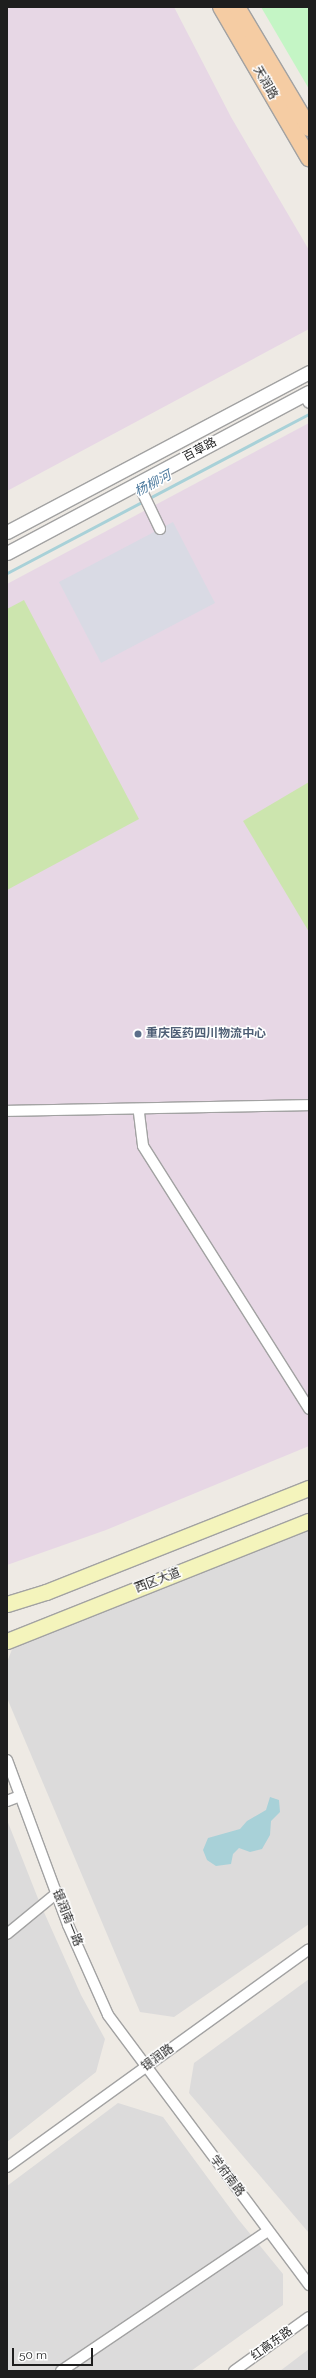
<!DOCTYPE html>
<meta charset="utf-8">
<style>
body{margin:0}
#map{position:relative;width:316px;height:2378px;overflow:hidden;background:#eeeae4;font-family:Raleway,"Noto Sans SC",sans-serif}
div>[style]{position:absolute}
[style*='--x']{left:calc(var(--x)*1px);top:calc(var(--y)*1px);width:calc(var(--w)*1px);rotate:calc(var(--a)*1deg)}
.residential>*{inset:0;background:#dcdbdb}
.industrial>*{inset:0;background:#e7d7e5}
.grass>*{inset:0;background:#cce5ae}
.park>*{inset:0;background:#c4f5c5}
.plaza>*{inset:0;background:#d9dae4}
.water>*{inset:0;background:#a8d1d8}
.stream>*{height:3px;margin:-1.5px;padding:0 1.5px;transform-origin:1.5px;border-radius:1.5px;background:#a8d1d8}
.roads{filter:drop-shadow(1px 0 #a2a2a2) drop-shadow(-1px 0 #a2a2a2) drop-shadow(0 1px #a2a2a2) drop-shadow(0 -1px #a2a2a2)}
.minor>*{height:10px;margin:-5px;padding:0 5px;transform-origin:5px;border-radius:5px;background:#fff}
.tertiary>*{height:13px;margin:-6.5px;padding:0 6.5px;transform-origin:6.5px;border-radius:6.5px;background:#fff}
.secondary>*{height:15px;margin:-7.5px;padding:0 7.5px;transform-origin:7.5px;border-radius:7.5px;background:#f4f4bc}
.primary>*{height:16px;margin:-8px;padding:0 8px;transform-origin:8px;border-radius:8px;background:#f5cca3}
.dots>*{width:11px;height:11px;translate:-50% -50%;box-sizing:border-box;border:2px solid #fff;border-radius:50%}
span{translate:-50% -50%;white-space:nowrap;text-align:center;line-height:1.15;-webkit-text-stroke:3px #fff;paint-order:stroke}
.street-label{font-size:12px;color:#1e1e1e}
.service-label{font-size:12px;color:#4e5e75;font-weight:700}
.left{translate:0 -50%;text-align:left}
.water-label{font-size:13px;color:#4e7b9f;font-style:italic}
.frame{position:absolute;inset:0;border:8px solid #1e1e1e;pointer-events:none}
.scale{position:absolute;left:12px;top:2348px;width:81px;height:18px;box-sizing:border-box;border:2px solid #1e1e1e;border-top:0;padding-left:5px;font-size:12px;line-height:14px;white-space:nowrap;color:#1e1e1e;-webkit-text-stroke:3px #fff;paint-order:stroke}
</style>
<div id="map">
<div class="residential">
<i style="clip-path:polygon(309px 1528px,309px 1924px,174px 2017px,140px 2012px,7px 1698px,7px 1662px,13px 1647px)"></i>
<i style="clip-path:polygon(7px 1820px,39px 1901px,81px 1995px,105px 2039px,96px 2072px,7px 2142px)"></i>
<i style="clip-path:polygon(309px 1979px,309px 2233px,189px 2093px,194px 2063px)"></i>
<i style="clip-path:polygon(118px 2103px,163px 2117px,238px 2219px,283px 2274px,283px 2305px,191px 2371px,7px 2371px,7px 2186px)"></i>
<i style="clip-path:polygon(309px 2349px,309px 2371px,280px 2371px)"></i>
</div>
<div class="industrial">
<i style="clip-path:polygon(7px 7px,174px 7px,231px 117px,309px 250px,309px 329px,7px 491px)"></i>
<i style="clip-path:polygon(309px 423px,309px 1446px,106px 1530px,7px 1565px,7px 584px)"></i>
</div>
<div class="grass">
<i style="clip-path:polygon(24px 600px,139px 819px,7px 890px,7px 609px)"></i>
<i style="clip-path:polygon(309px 782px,309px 932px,243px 821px)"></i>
</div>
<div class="park">
<i style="clip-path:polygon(261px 7px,309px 7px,309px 89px)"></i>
</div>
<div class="plaza">
<i style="clip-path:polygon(173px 522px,215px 603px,101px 663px,59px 582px)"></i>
</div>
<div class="water">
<i style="clip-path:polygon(270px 1797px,279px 1800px,280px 1812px,271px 1821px,270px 1835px,262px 1849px,250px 1852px,239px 1848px,233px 1854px,231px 1864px,216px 1866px,207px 1860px,203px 1850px,208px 1838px,240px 1829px,247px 1821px,266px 1810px)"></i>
</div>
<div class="stream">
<i style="--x:7;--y:573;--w:341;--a:-27.8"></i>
</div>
<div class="roads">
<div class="minor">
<i style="--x:304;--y:395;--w:9;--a:58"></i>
<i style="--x:138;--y:483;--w:51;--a:64.4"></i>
<i style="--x:141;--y:1109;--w:4;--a:117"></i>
<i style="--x:139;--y:1113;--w:33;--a:83"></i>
<i style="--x:143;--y:1146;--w:311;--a:57.7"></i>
<i style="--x:7;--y:1111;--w:302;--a:-1.1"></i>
<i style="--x:7;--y:1760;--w:176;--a:69.7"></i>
<i style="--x:68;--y:1925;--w:98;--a:66"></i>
<i style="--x:108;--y:2015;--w:337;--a:53.3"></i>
<i style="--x:7;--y:1801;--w:14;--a:-21"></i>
<i style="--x:7;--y:1934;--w:65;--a:-39.4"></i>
<i style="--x:7;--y:2167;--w:372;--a:-35.8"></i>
<i style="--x:61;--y:2371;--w:250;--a:-34.1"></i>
<i style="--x:234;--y:2371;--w:92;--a:-35.8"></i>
</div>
<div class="tertiary">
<i style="--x:7;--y:532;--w:342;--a:-27.9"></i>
<i style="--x:7;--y:553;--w:342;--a:-28.1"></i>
</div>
<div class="secondary">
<i style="--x:7;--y:1604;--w:41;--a:-17.1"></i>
<i style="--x:46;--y:1592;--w:283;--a:-21.6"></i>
<i style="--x:7;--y:1641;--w:325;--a:-21.7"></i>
</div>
<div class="primary">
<i style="--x:221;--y:7;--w:175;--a:59.8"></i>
<i style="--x:237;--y:7;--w:141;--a:59.2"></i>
</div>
</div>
<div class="dots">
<i style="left:138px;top:1034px;background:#5c6f8a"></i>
</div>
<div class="street-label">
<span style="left:265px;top:83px;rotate:60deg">天润路</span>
<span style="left:200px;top:450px;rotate:-28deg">百草路</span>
<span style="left:158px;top:1581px;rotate:-21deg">西区大道</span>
<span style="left:67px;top:1918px;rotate:68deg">银润南一路</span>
<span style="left:158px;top:2058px;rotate:-36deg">银润路</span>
<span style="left:227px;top:2176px;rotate:53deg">学府南路</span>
<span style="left:272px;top:2344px;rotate:-36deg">红高东路</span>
</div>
<div class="service-label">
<span class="left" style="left:146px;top:1034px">重庆医药四川物流中心</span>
</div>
<div class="water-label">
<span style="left:153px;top:484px;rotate:-28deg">杨柳河</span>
</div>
<div class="frame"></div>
<div class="scale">50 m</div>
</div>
